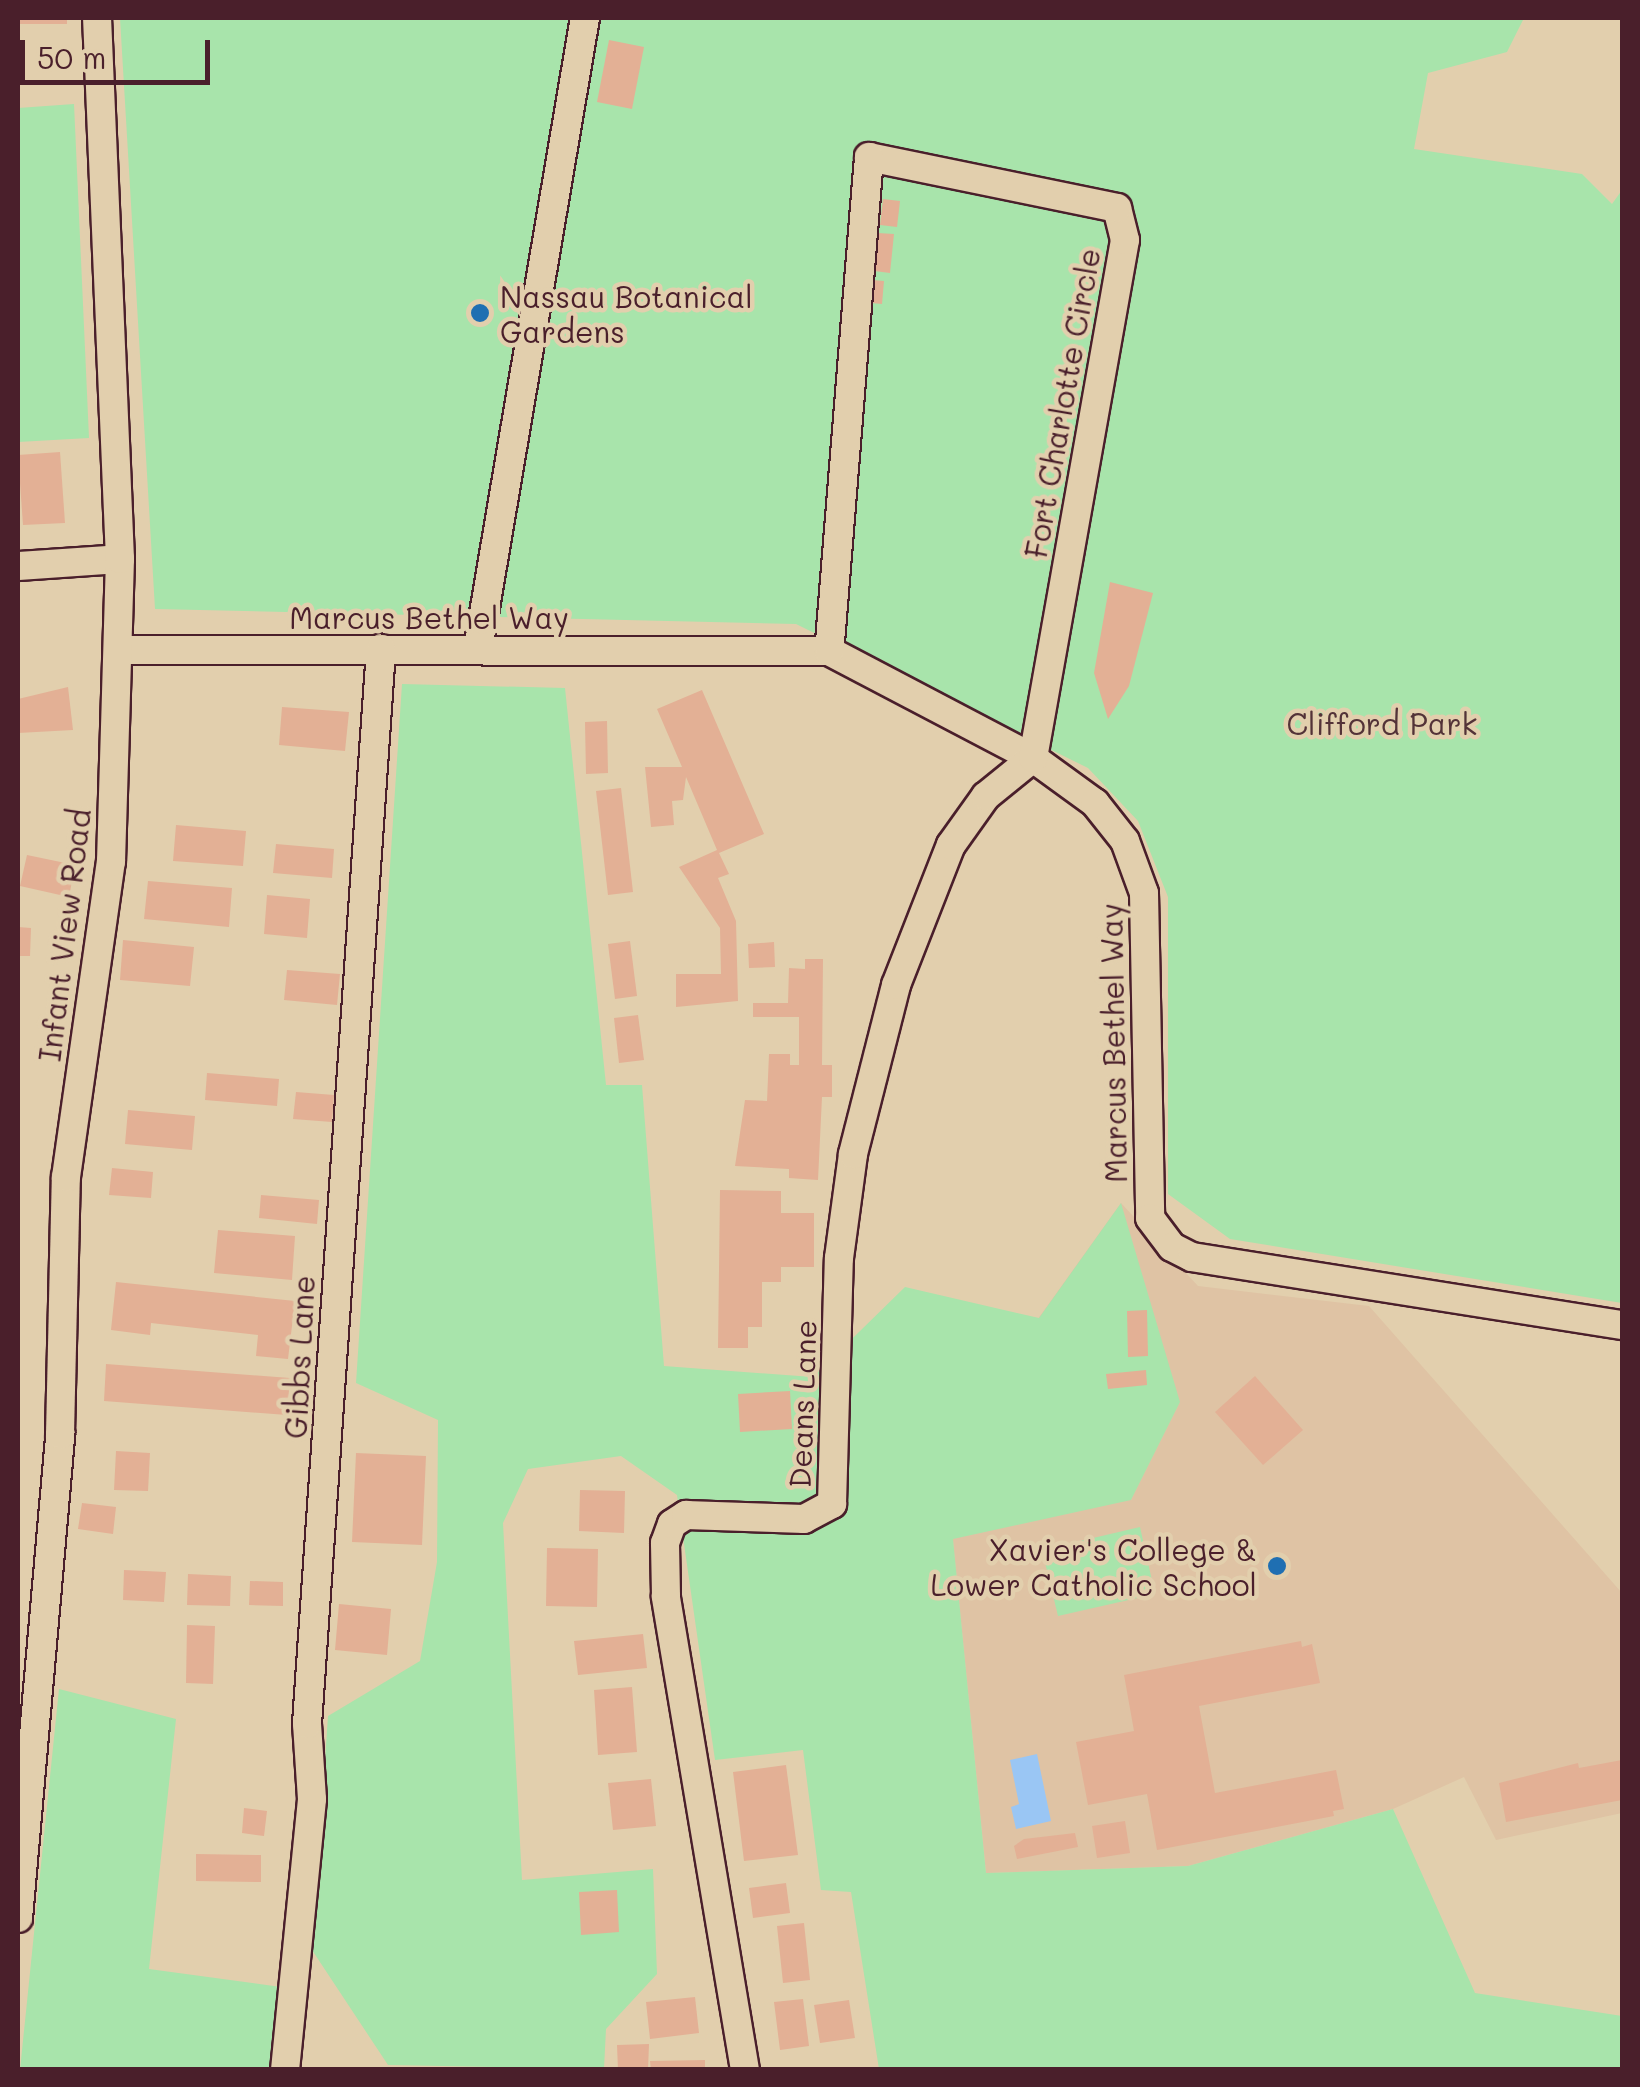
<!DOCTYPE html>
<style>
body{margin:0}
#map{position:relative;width:1640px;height:2087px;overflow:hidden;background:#e2cfad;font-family:Mali,sans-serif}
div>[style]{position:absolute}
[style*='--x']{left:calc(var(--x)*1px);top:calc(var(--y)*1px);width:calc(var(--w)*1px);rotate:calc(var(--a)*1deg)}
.built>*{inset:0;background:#dfc3a4}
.green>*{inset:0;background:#a8e4ab}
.water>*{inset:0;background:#9ac6f4}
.building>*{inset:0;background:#e3b095}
.roads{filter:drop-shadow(2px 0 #4a1f2b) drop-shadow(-2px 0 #4a1f2b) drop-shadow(0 2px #4a1f2b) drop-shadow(0 -2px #4a1f2b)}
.minor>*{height:28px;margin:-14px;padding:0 14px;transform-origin:14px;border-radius:14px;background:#e2cfad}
.dots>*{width:28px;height:28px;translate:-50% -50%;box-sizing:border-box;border:5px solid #e2cfad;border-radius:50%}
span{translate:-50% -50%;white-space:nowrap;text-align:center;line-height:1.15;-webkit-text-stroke:9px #e2cfad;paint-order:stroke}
.poi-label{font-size:30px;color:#4a1f2b}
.left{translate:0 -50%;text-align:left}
.right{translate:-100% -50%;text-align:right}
.street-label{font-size:30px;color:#4a1f2b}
.park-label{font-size:30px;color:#533338}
.frame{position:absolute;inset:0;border:20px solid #4a1f2b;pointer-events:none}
.scale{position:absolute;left:20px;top:40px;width:190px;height:45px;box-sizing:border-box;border:5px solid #4a1f2b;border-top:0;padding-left:12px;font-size:30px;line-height:35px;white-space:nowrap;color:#4a1f2b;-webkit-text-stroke:8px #e2cfad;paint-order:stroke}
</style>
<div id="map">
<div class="built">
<i style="clip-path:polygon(1121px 1203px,1198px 1286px,1369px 1306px,1622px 1593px,1622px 1813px,1496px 1840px,1464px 1777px,1393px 1809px,1188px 1866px,986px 1873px,944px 1450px)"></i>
</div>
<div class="green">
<i style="clip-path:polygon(120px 18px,1524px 18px,1507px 52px,1428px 73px,1414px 149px,1582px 174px,1612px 204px,1622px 190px,1622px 1303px,1230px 1239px,1168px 1194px,1168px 897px,1138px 821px,1088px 768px,796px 624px,155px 609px)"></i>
<i style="clip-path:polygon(74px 104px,89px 438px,18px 442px,18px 108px)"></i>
<i style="clip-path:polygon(402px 684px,565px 688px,606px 1085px,642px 1085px,664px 1366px,813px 1377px,905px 1287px,1039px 1318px,1121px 1203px,1180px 1402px,1131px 1500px,953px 1539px,986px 1873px,1188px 1866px,1393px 1809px,1475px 1993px,1622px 2016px,1622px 2069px,879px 2069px,851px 1892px,821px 1890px,803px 1750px,715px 1760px,677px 1495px,621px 1456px,528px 1469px,503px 1523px,522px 1880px,653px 1869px,657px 1974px,606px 2029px,604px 2069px,388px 2065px,312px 1950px,328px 1716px,420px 1661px,437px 1562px,438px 1420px,356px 1383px)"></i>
<i style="clip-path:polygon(1140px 1527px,1155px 1594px,1058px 1616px,1042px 1550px)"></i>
<i style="clip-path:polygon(59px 1689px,176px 1719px,149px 1969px,281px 1987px,271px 2069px,20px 2070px)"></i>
</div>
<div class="water">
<i style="clip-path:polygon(1037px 1754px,1051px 1821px,1016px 1829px,1011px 1807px,1019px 1804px,1010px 1760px)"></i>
</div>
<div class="building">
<i style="clip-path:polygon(18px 18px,67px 18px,67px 24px,18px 24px)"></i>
<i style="clip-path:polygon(609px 40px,644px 47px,632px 109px,597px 102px)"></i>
<i style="clip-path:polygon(883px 199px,900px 201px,897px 227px,880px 225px)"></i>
<i style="clip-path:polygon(878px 233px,894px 234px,890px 273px,874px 271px)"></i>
<i style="clip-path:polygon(872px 280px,884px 281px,882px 304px,871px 303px)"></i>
<i style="clip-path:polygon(60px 452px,65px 523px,23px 525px,18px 455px)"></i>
<i style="clip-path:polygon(1110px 582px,1153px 593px,1129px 686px,1108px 719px,1094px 673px)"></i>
<i style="clip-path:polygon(68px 687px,73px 730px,18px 733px,18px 699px)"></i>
<i style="clip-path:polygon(702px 690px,764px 834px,719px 853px,729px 874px,718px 878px,736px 921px,738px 1001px,676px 1007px,676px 974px,721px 974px,720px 928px,679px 867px,717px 850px,686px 777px,683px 800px,672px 801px,674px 825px,651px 827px,645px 767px,682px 767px,657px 709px)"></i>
<i style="clip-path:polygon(282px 707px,349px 712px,345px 751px,279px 745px)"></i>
<i style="clip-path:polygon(607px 721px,608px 773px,586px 774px,585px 722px)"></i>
<i style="clip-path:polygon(621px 788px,633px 892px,608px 895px,596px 791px)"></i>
<i style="clip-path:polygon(176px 825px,246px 831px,243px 866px,173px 861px)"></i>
<i style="clip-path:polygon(276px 844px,334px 849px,332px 878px,273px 873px)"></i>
<i style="clip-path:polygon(27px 855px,75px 865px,69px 897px,20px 886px)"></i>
<i style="clip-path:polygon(148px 881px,232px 888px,229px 927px,144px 919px)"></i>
<i style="clip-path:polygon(267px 895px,310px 899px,307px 938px,264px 934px)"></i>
<i style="clip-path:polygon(18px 927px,31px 928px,30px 956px,18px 956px)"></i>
<i style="clip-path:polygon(123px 940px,194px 947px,190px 986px,120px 980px)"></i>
<i style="clip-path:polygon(630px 941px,637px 996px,615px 999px,608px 944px)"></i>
<i style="clip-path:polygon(774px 942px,775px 967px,749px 968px,748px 944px)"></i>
<i style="clip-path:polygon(805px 959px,823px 959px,822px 1065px,832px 1065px,832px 1097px,822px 1097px,818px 1180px,789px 1178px,789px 1169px,735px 1166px,745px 1100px,767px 1101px,769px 1054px,790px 1054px,790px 1065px,799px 1065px,799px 1017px,753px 1017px,753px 1003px,788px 1003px,789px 968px,805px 969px)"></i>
<i style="clip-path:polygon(287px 970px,340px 974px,337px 1005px,284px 1000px)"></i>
<i style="clip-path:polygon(638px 1015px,644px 1060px,619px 1063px,614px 1018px)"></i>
<i style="clip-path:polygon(207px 1073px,279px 1079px,277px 1106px,205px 1100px)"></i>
<i style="clip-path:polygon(296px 1092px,334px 1095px,332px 1122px,293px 1119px)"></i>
<i style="clip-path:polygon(128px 1110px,195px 1116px,192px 1150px,125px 1144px)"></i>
<i style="clip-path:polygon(112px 1168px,153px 1172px,151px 1198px,109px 1195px)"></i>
<i style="clip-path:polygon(720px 1190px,781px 1191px,781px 1213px,814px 1213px,814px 1267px,781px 1267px,781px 1282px,762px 1282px,762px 1327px,748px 1327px,748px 1348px,718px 1348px)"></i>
<i style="clip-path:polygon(261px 1195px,319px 1200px,317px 1224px,259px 1218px)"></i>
<i style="clip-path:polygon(218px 1230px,295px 1236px,292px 1280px,214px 1273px)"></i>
<i style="clip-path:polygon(116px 1282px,295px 1301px,288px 1359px,256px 1356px,258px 1335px,151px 1323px,150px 1335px,111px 1330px)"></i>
<i style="clip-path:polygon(1147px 1310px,1148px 1356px,1128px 1357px,1127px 1311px)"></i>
<i style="clip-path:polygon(106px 1364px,290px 1378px,287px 1415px,104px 1401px)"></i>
<i style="clip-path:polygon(1146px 1370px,1147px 1385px,1108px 1389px,1106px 1374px)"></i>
<i style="clip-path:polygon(1255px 1376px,1303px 1430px,1263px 1465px,1215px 1412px)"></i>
<i style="clip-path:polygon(790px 1391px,792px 1429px,740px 1432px,738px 1394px)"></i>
<i style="clip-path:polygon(116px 1451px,150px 1453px,148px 1491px,114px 1490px)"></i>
<i style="clip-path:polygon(356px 1453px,426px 1456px,422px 1545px,352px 1542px)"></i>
<i style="clip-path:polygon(580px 1490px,625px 1491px,624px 1533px,579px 1531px)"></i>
<i style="clip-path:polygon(82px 1503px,116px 1507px,113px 1534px,78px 1529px)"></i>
<i style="clip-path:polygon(547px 1548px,598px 1549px,597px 1607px,546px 1606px)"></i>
<i style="clip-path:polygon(124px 1570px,166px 1572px,164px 1602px,123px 1600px)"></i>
<i style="clip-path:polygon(188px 1574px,231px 1576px,230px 1606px,187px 1605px)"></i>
<i style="clip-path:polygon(250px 1581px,283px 1582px,283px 1606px,249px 1605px)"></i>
<i style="clip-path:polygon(339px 1604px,391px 1609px,387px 1655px,335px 1650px)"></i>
<i style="clip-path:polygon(187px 1625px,215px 1626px,213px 1684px,186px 1683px)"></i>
<i style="clip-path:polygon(643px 1634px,647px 1668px,578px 1675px,574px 1641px)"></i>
<i style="clip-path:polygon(1301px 1641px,1302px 1647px,1312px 1644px,1320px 1683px,1199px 1706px,1215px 1793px,1336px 1770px,1344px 1809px,1333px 1811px,1334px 1816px,1157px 1850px,1147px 1794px,1088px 1805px,1076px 1742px,1134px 1731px,1124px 1675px)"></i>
<i style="clip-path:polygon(632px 1687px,637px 1752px,598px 1755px,594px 1690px)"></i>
<i style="clip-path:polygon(1622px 1760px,1622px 1800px,1506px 1822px,1499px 1783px,1578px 1763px,1579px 1768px)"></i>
<i style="clip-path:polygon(786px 1765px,798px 1855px,744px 1861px,733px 1772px)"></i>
<i style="clip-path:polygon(651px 1779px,656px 1826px,613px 1830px,608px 1783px)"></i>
<i style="clip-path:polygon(244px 1808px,267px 1811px,264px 1836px,242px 1833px)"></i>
<i style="clip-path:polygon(1125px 1821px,1130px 1853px,1097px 1858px,1092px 1826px)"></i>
<i style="clip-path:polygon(1075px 1833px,1078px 1847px,1017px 1859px,1014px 1846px,1024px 1839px)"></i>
<i style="clip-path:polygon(196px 1854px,261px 1855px,261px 1882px,196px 1881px)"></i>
<i style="clip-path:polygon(786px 1883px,790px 1913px,753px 1918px,749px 1888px)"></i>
<i style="clip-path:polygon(617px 1890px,619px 1932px,581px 1935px,579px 1892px)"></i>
<i style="clip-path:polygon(804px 1923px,810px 1980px,783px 1983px,777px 1926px)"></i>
<i style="clip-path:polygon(695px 1997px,699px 2033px,650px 2039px,646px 2002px)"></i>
<i style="clip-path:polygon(803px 1999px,809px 2046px,780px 2050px,774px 2002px)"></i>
<i style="clip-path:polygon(849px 2000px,855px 2038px,820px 2043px,814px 2005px)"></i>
<i style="clip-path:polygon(649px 2044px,648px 2070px,618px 2070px,617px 2045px)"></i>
<i style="clip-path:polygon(705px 2060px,705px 2070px,651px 2070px,650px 2061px)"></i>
</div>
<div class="roads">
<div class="minor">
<i style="--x:18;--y:566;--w:102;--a:-3.9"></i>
<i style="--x:478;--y:649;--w:640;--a:-80.38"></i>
<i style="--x:119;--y:650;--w:710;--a:0.08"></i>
<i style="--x:829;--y:651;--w:230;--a:27.7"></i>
<i style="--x:1033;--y:758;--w:77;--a:36"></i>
<i style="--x:1095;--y:803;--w:48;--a:51.7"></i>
<i style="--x:1125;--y:841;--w:55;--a:69.9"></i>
<i style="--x:1144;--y:893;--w:325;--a:88.9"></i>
<i style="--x:1150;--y:1218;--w:36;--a:53"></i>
<i style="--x:1172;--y:1247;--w:22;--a:27"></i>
<i style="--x:1192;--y:1257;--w:435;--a:9"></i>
<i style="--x:18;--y:1918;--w:486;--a:-85"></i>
<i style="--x:60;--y:1434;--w:257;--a:-88.7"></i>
<i style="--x:66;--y:1177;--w:318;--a:-81.9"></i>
<i style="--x:111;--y:862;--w:303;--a:-88.3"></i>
<i style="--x:120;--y:559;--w:541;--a:-92.43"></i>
<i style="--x:285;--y:2070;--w:272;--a:-84.3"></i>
<i style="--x:312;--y:1799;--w:75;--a:-93.8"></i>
<i style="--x:307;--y:1724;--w:1078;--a:-86.06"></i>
<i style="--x:745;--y:2070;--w:481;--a:-99.5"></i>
<i style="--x:666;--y:1596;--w:53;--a:-91.1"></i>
<i style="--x:665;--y:1543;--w:20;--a:-70"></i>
<i style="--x:672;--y:1524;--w:17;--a:-33"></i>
<i style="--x:686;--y:1515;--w:118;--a:1.9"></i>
<i style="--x:804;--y:1519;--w:32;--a:-28"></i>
<i style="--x:832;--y:1504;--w:246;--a:-88.4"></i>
<i style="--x:839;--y:1258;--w:105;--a:-82.3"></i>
<i style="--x:853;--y:1154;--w:174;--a:-75.7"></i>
<i style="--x:896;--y:985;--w:150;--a:-68.6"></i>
<i style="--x:951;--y:845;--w:60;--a:-54.5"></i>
<i style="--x:986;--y:796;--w:60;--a:-39"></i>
<i style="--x:1033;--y:758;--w:526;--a:-79.93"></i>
<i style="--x:1125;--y:240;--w:33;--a:-104"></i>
<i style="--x:1117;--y:208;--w:253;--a:-168.4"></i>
<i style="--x:869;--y:157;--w:496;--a:94.6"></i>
</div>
</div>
<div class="dots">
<i style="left:480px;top:313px;background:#1f6fb2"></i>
<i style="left:1277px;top:1566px;background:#1f6fb2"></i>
</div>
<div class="poi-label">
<span class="left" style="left:500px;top:313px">Nassau Botanical<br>Gardens</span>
<span class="right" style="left:1257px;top:1566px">Xavier's College &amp;<br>Lower Catholic School</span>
</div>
<div class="street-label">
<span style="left:1062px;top:403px;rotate:-80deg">Fort Charlotte Circle</span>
<span style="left:429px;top:617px">Marcus Bethel Way</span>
<span style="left:64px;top:935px;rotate:-83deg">Infant View Road</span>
<span style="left:1113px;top:1043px;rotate:-91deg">Marcus Bethel Way</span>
<span style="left:299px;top:1357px;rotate:-87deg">Gibbs Lane</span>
<span style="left:802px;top:1404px;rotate:-88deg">Deans Lane</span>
</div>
<div class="park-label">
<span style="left:1382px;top:723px">Clifford Park</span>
</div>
<div class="frame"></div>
<div class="scale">50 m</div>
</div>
